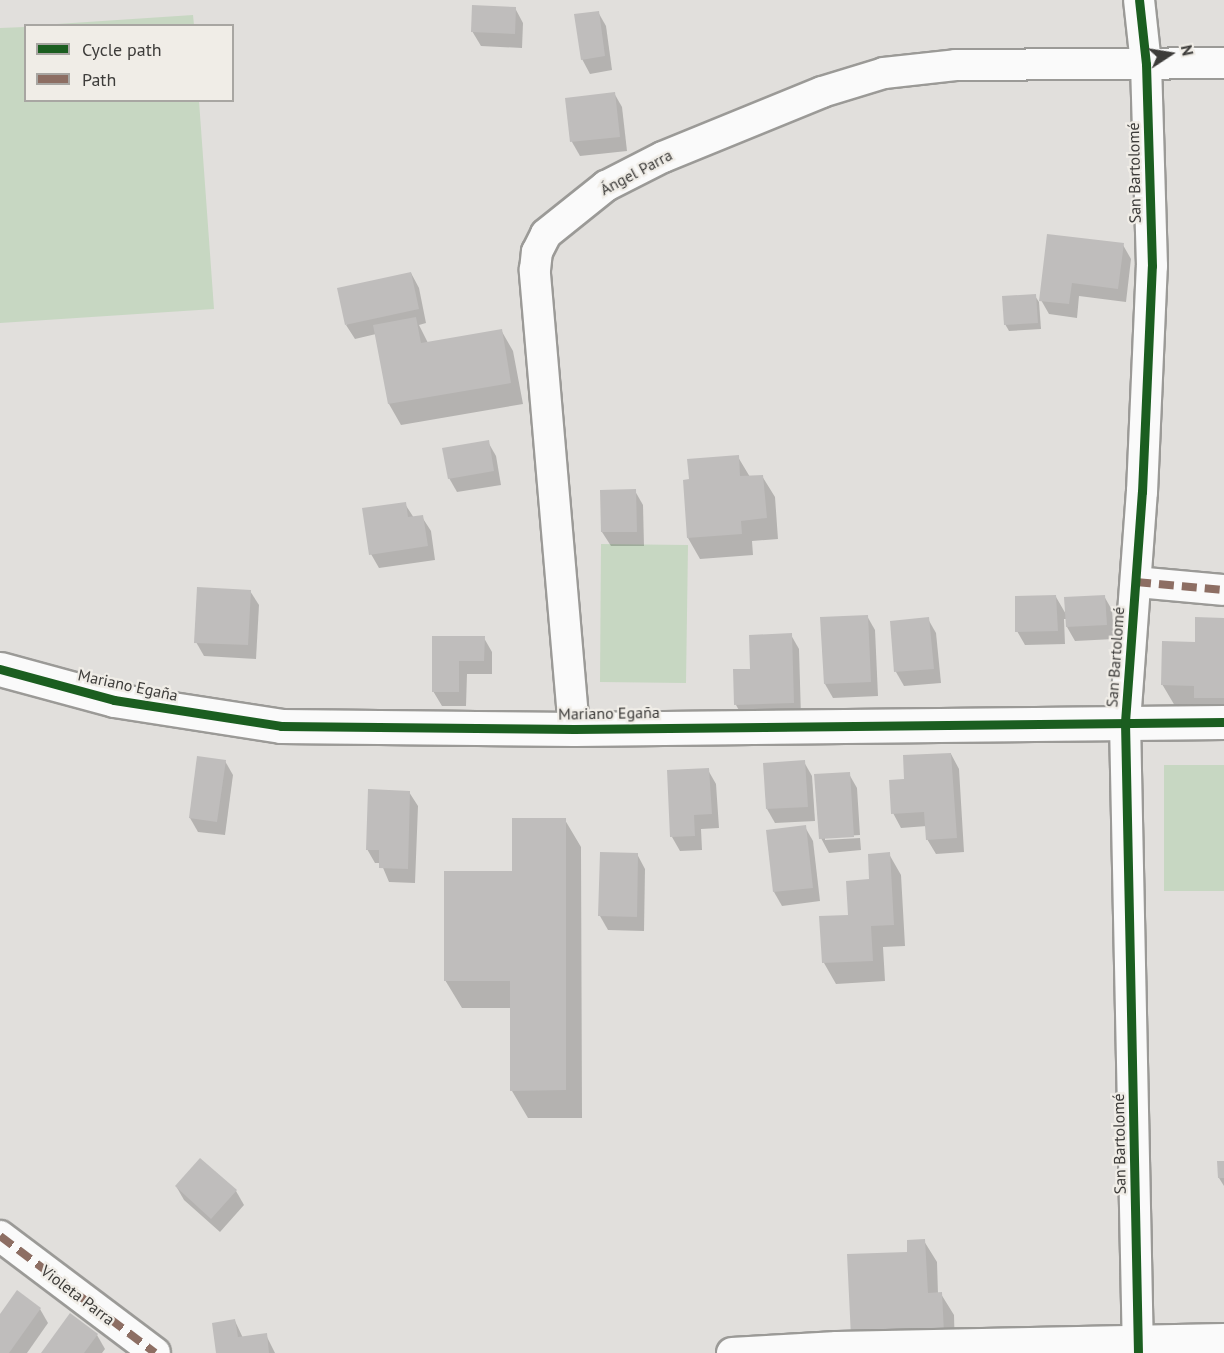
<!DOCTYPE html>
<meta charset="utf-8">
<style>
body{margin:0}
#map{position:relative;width:1224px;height:1353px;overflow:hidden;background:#e1dfdc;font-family:"PT Sans",sans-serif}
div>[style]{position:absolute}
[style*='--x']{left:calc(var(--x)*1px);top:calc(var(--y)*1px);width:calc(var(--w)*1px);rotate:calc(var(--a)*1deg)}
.green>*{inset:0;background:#c7d7c2}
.shadow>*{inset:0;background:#0003}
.building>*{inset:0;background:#bfbdbc}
.roads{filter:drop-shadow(2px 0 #9b9a97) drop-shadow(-2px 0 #9b9a97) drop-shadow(0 2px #9b9a97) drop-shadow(0 -2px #9b9a97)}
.minor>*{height:30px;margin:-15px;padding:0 15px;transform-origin:15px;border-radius:15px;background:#fafafa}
.tertiary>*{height:33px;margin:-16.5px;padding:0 16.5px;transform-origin:16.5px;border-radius:16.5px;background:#fafafa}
.quiet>*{height:8px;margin-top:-4px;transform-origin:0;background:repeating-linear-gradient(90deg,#8d6e63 0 15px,transparent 0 23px)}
.cycleway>*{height:9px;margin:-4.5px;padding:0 4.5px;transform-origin:4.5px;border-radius:4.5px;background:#1b5e20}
span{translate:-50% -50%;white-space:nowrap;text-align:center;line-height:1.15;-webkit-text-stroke:4.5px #f0ede7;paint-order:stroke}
.street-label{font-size:16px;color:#3d3c3a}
.legend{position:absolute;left:24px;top:24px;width:210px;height:78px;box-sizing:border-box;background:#f0ede7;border:2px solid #a8a6a2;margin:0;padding:8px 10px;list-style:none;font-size:18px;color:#3d3c3a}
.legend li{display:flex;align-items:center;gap:12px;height:30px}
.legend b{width:30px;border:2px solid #a8a6a2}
.north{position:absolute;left:1140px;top:24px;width:60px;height:60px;-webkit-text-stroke:4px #f0ede7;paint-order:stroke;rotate:78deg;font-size:16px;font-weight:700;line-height:24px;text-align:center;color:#3d3c3a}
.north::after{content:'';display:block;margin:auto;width:21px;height:27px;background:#3d3c3a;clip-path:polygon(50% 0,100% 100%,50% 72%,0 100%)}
</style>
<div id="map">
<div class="green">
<i style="clip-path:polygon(193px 15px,194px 25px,42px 25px)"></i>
<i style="clip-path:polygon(25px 27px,26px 100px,199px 101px,214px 309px,0 323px,0 28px)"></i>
<i style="clip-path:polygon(601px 544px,688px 545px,686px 683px,600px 682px)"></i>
<i style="clip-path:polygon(1164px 765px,1224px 765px,1224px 891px,1164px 891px)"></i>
</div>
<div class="shadow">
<i style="clip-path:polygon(515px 8px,523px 23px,522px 48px,481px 46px,472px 31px)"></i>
<i style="clip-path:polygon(598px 12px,606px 26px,612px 70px,590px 74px,582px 59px)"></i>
<i style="clip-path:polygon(614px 93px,622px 107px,627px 151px,580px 156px,572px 142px,567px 99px)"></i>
<i style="clip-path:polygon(1123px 245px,1131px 259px,1126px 302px,1079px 296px,1077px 318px,1049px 314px,1041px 300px)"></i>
<i style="clip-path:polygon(411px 273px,419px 288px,426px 323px,419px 325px,428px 343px,501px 330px,513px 351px,523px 404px,401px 425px,389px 404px,376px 334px,355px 339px,346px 325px)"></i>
<i style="clip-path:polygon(1035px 296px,1039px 302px,1041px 329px,1009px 331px,1005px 324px)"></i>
<i style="clip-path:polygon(488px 442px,496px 456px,501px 485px,457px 492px,449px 478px)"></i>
<i style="clip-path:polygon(738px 457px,750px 477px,762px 476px,775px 497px,778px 539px,752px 541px,753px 555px,700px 559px,688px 538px)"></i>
<i style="clip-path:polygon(602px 491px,635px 491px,643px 505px,644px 546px,611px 546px,602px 532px)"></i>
<i style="clip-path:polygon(405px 504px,414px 518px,422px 517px,431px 531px,435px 560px,379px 568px,371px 554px)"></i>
<i style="clip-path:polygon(250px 591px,259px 605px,256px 659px,204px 656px,196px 642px)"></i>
<i style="clip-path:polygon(1104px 596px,1112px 610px,1114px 639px,1075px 641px,1067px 627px,1067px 619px,1064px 619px,1065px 644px,1025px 645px,1017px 631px,1056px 597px,1067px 616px)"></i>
<i style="clip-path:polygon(867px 616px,875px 630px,878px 696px,833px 698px,825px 684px)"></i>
<i style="clip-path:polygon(928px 619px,936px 633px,941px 683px,904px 686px,896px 672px,891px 622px)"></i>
<i style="clip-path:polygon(1224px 619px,1224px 719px,1201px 707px,1175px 706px,1162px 684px)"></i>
<i style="clip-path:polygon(791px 635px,799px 649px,801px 717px,744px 719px,736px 705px,752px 670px)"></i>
<i style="clip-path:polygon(433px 637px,484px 638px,492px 652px,492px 674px,467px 674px,466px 706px,442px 706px,433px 691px)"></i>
<i style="clip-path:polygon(951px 754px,959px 769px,964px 852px,936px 854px,927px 839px,927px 826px,901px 828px,893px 813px,906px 780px)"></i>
<i style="clip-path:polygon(225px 761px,233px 775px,225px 835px,198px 832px,190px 818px)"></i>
<i style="clip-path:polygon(804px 762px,812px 776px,815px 821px,775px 823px,767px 809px)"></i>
<i style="clip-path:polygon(708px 770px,716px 784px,719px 828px,701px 829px,702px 850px,680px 851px,672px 837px)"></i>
<i style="clip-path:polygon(849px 774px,857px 788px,860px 835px,825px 837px,825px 840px,860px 838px,861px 850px,829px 853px,821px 838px)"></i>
<i style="clip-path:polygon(409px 792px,418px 806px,415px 883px,389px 882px,381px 863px,375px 863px,367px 849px)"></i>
<i style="clip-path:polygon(565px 820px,581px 847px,582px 1118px,528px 1118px,512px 1091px,512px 1008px,462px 1008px,445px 980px,513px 873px)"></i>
<i style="clip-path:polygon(805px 827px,813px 841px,820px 901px,782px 906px,774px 892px)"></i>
<i style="clip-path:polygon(637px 854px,645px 869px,644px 931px,608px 930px,600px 916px)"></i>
<i style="clip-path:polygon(889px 854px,901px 875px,905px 946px,883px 947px,885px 981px,836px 984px,824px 963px,821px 918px,850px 916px)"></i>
<i style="clip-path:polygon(1224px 1163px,1224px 1186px,1219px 1178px)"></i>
<i style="clip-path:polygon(176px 1186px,236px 1191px,244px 1205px,220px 1232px,184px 1200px)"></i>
<i style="clip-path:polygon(924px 1241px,937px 1262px,938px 1294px,941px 1294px,954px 1315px,955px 1353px,862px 1353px,909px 1253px)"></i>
<i style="clip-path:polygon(40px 1309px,48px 1323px,27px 1353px,0 1353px,0 1317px)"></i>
<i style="clip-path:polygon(235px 1321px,243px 1338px,266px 1335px,275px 1353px,218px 1353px)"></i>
<i style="clip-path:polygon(97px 1335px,105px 1349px,102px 1353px,43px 1353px)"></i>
</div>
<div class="building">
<i style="clip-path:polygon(472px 5px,516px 7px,515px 34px,471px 32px)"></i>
<i style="clip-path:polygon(599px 11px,605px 56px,581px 60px,574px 14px)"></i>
<i style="clip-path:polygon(615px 92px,620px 137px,570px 142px,565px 98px)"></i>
<i style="clip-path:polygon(1047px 234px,1124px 243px,1118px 289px,1072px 283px,1069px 304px,1039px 301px)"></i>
<i style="clip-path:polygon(411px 272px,419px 309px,345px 325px,337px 288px)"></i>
<i style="clip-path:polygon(1036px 294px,1038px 323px,1004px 325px,1002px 296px)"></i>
<i style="clip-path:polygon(416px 317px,421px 343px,502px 329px,511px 383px,388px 404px,373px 325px)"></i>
<i style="clip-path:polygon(489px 440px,494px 471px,448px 479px,442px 448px)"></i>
<i style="clip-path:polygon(739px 455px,740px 476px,763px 475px,767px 518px,741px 521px,742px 534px,687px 538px,683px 480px,689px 479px,687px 459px)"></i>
<i style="clip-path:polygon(636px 489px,637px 532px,601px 532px,600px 490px)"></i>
<i style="clip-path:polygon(406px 502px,408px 517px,423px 515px,428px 546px,369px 555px,362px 508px)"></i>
<i style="clip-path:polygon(197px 587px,251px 590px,248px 645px,194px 643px)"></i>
<i style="clip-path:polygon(1056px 595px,1058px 631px,1015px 632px,1015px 596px)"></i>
<i style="clip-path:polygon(1105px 595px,1107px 625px,1066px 627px,1064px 597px)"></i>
<i style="clip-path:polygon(868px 615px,871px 682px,824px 684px,820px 617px)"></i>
<i style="clip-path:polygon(929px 617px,934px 669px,894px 672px,890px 621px)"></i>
<i style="clip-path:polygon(1195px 617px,1224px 618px,1224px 698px,1194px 698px,1194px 686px,1161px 685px,1162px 641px,1195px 642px)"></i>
<i style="clip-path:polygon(792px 633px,794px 703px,734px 705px,733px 669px,750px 669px,749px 635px)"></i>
<i style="clip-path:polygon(432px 636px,485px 636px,484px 661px,459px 661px,459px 692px,432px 692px)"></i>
<i style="clip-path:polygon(951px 753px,957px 838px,926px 840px,924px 812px,891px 814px,889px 780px,904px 779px,903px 755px)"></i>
<i style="clip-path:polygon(197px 756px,226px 760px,217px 822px,189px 818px)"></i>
<i style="clip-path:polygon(805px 760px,808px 807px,766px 809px,763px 763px)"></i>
<i style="clip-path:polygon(709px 768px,712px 814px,694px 815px,695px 836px,670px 837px,667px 770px)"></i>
<i style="clip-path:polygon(850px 772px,854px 837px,819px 839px,814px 774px)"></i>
<i style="clip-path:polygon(368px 789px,410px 791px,408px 869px,379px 868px,379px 850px,366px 850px)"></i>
<i style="clip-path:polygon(512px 818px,566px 818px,566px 1090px,510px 1091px,510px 981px,444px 981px,444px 871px,512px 871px)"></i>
<i style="clip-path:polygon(806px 825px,813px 888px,773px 892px,766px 830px)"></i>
<i style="clip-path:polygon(600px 852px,638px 853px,637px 917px,598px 916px)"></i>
<i style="clip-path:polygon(890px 852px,894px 925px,871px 926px,873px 961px,822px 963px,819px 916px,848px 915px,846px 881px,869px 879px,868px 854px)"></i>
<i style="clip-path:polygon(200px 1158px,237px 1190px,211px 1219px,175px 1186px)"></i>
<i style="clip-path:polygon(1217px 1161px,1224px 1161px,1224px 1178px,1218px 1178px)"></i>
<i style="clip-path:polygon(925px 1239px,928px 1293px,942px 1292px,944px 1333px,851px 1337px,847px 1254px,907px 1252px,907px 1240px)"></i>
<i style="clip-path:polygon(17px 1290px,41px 1308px,9px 1353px,0 1353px,0 1314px)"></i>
<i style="clip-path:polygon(70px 1313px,98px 1334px,84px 1353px,41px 1353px)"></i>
<i style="clip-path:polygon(235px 1319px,238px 1337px,267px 1333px,269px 1353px,216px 1353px,212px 1323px)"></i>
</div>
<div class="roads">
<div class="minor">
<i style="--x:1136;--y:582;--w:88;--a:5.2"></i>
<i style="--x:574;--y:729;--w:461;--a:-94.9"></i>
<i style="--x:535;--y:270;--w:18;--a:-84"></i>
<i style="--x:537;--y:252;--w:20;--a:-63"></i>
<i style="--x:546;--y:234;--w:77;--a:-38.7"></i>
<i style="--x:606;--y:186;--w:64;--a:-27"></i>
<i style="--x:663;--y:157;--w:172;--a:-22.2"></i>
<i style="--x:822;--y:92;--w:65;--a:-17"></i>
<i style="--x:884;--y:73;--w:72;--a:-6.3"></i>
<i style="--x:956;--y:65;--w:268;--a:-0.4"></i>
<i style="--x:0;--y:1236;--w:194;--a:37"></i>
<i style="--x:732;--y:1353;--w:105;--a:-3.3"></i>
<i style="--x:837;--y:1347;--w:387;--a:-1.2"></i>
<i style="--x:1138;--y:1353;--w:631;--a:-91.18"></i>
<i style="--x:1125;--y:722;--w:231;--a:-85.8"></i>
<i style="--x:1142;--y:492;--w:226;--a:-87.5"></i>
<i style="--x:1152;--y:266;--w:202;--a:-91.7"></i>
<i style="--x:1146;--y:64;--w:64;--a:-96.2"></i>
</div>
<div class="tertiary">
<i style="--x:0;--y:669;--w:118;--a:15.2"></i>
<i style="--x:114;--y:700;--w:169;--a:8.8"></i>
<i style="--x:281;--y:726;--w:293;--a:0.6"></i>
<i style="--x:574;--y:729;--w:650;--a:-0.62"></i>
</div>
</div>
<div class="quiet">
<i style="--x:1136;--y:582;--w:88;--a:5.2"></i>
<i style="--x:0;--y:1236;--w:194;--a:37"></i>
</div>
<div class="cycleway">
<i style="--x:0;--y:669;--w:118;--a:15.2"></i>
<i style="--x:114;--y:700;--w:169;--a:8.8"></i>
<i style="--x:281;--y:726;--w:293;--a:0.6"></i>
<i style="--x:574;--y:729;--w:650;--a:-0.62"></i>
<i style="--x:1138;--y:1353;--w:631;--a:-91.18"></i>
<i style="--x:1125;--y:722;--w:231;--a:-85.8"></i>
<i style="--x:1142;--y:492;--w:226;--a:-87.5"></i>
<i style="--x:1152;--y:266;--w:202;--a:-91.7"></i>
<i style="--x:1146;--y:64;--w:64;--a:-96.2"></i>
</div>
<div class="street-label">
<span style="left:636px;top:172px;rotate:-28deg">Ángel Parra</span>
<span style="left:1134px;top:173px;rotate:-91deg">San Bartolomé</span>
<span style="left:1115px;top:657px;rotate:-86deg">San Bartolomé</span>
<span style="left:128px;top:685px;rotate:12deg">Mariano Egaña</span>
<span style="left:609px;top:713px;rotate:-1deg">Mariano Egaña</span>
<span style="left:1119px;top:1144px;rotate:-91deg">San Bartolomé</span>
<span style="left:78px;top:1295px;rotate:37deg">Violeta Parra</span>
</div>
<ul class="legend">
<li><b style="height:8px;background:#1b5e20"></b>Cycle path</li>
<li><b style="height:8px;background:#8d6e63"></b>Path</li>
</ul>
<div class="north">N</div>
</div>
